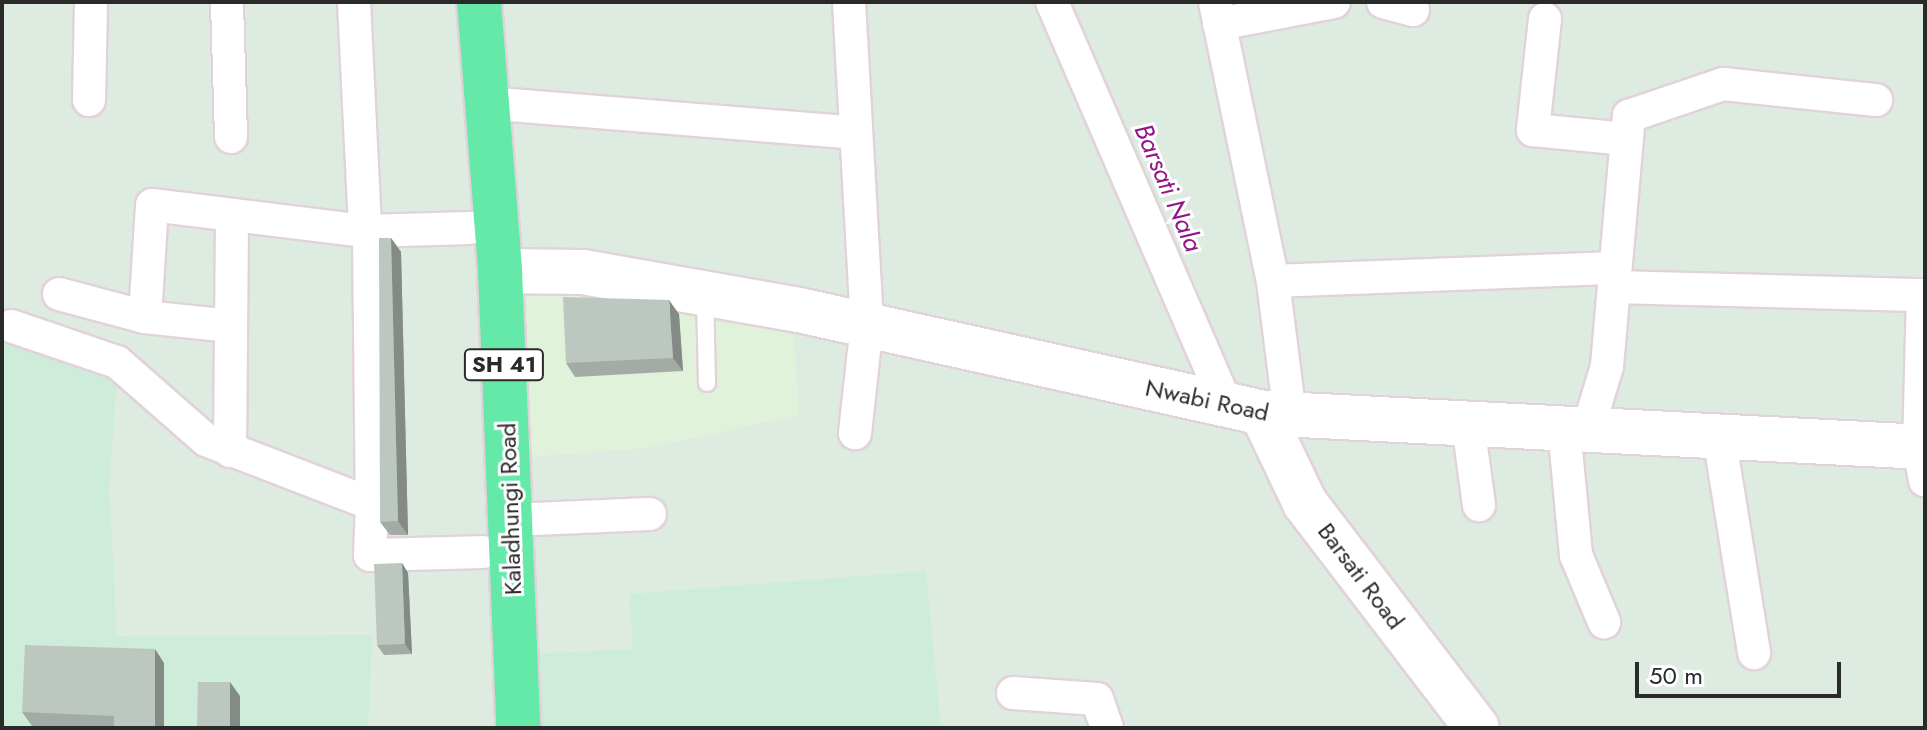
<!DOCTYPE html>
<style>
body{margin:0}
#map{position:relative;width:1927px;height:730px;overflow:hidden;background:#ddebe1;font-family:Jost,sans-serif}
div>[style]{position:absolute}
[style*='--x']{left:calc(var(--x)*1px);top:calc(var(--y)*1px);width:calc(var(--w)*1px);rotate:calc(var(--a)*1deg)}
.education>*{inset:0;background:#cdecda}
.medical>*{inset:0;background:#e1f2da}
.roads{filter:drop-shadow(2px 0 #e2d2d9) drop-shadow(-2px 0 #e2d2d9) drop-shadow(0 2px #e2d2d9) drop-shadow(0 -2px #e2d2d9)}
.lane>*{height:16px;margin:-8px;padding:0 8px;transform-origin:8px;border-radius:8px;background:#fff}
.street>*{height:32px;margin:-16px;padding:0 16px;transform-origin:16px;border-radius:16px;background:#fff}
.secondary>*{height:44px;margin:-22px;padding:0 22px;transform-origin:22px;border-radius:22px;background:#fff}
.primary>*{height:44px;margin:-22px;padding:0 22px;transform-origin:22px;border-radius:22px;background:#64e9a9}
.wall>*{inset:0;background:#a2aba4}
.shaded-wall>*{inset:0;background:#848b86}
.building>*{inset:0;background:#bcc7bf}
span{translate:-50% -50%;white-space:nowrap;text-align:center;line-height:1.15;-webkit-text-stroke:6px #fff;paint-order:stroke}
.shield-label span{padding:2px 6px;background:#fff;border:2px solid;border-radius:6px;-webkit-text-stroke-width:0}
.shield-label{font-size:22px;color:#2a2a2a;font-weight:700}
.street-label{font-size:24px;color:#2a2a2a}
.water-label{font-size:26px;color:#941488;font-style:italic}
.frame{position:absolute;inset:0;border:4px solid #2a2a2a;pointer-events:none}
.scale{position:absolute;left:1635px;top:662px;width:206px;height:36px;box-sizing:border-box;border:4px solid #2a2a2a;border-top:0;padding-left:10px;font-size:24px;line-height:28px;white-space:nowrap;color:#2a2a2a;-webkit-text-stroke:6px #fff;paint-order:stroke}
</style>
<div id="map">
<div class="education">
<i style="clip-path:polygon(2px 337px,117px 373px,109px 489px,117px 636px,372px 635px,368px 728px,2px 728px)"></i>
<i style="clip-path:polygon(926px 571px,941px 728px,535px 728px,530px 654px,633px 649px,629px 594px)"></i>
</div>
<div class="medical">
<i style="clip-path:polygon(577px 284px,793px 319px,799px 415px,647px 448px,528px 457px,525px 298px)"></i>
</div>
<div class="roads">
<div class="lane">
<i style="--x:705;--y:295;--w:88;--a:88.7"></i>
</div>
<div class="street">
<i style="--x:227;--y:2;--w:135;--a:88.3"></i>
<i style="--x:354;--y:2;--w:229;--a:87.2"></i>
<i style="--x:849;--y:2;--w:323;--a:86.8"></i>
<i style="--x:867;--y:324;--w:110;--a:96.3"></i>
<i style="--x:1052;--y:2;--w:439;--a:66.6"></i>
<i style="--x:1215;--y:2;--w:285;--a:78.3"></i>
<i style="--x:1383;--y:2;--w:31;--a:15"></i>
<i style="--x:1545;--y:19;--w:112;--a:96.2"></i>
<i style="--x:1533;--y:130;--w:94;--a:5.5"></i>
<i style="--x:1219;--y:24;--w:117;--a:-10.8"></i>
<i style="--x:89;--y:100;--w:98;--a:-88.8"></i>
<i style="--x:486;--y:103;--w:370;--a:4.6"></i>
<i style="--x:369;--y:231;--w:273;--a:89.4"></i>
<i style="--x:1614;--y:287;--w:311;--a:1.5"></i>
<i style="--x:59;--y:294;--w:89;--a:15"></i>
<i style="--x:145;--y:317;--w:112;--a:-86.4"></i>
<i style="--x:152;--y:205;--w:215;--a:7"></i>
<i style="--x:365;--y:231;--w:105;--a:-1.6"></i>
<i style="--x:1923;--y:295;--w:152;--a:91.5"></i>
<i style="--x:1919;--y:447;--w:34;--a:80"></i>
<i style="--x:145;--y:317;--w:86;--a:6"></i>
<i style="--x:11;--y:326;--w:112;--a:18.8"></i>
<i style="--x:117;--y:362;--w:118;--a:41.2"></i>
<i style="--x:206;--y:440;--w:178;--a:21.1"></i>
<i style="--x:372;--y:504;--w:51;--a:92.2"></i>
<i style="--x:370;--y:555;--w:113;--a:-1.5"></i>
<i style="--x:1290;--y:416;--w:136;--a:-97.2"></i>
<i style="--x:1273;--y:281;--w:342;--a:-2.2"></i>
<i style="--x:1468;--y:424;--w:82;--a:82.3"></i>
<i style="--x:1564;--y:428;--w:128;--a:84.6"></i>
<i style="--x:1576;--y:555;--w:73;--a:67.3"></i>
<i style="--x:1588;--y:429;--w:66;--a:-73.2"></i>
<i style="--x:1607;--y:366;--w:251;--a:-85"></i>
<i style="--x:1629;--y:116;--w:99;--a:-18.8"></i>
<i style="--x:1723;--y:84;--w:154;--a:6"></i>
<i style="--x:1719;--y:436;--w:220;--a:80.8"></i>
<i style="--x:230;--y:451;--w:235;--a:-89.5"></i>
<i style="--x:511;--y:520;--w:139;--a:-2.5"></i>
<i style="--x:1013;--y:693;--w:84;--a:4.1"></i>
<i style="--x:1097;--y:699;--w:31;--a:71"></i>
</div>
<div class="secondary">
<i style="--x:500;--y:271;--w:83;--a:0.7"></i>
<i style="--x:583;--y:272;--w:219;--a:10"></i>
<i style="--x:799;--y:310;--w:474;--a:12.5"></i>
<i style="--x:1262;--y:413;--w:664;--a:2.94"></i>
<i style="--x:1262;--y:413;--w:100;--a:64.5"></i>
<i style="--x:1305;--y:503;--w:283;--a:52.6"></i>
</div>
<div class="primary">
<i style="--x:479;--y:2;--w:270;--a:85.5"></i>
<i style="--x:500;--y:271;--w:457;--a:87.7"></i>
</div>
</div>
<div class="wall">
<i style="clip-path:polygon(391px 238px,401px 252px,408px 535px,390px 535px,380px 522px)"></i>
<i style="clip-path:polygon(679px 314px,683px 371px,575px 377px,566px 363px)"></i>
<i style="clip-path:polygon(402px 563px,408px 573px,412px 654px,384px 655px,377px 645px)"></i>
<i style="clip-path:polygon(164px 663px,164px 728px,80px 728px,32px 726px,22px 712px)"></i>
</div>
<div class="shaded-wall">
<i style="clip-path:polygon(391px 238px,401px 252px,408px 535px,398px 521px)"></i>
<i style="clip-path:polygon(669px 300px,679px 314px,683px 371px,673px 358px)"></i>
<i style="clip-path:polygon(402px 563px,408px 573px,412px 654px,405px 644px)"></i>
<i style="clip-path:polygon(155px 649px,164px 663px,164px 728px,155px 728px)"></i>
<i style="clip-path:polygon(230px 682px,240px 696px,240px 728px,230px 728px)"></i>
</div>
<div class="building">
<i style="clip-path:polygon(379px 238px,391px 238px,398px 521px,380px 522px)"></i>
<i style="clip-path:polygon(563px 297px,669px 300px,673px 358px,566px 363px)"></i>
<i style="clip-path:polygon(402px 563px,405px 644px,377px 645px,374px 564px)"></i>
<i style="clip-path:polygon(25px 645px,155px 649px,155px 728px,114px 728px,114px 716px,22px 712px)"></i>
<i style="clip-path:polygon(198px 682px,230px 682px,230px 728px,197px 728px)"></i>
</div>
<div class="shield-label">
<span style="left:504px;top:365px">SH 41</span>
</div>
<div class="street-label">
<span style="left:1207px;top:400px;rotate:12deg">Nwabi Road</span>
<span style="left:510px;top:509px;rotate:-92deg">Kaladhungi Road</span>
<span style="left:1361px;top:576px;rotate:53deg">Barsati Road</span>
</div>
<div class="water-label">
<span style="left:1168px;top:188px;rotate:67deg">Barsati Nala</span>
</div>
<div class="frame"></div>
<div class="scale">50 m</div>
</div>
